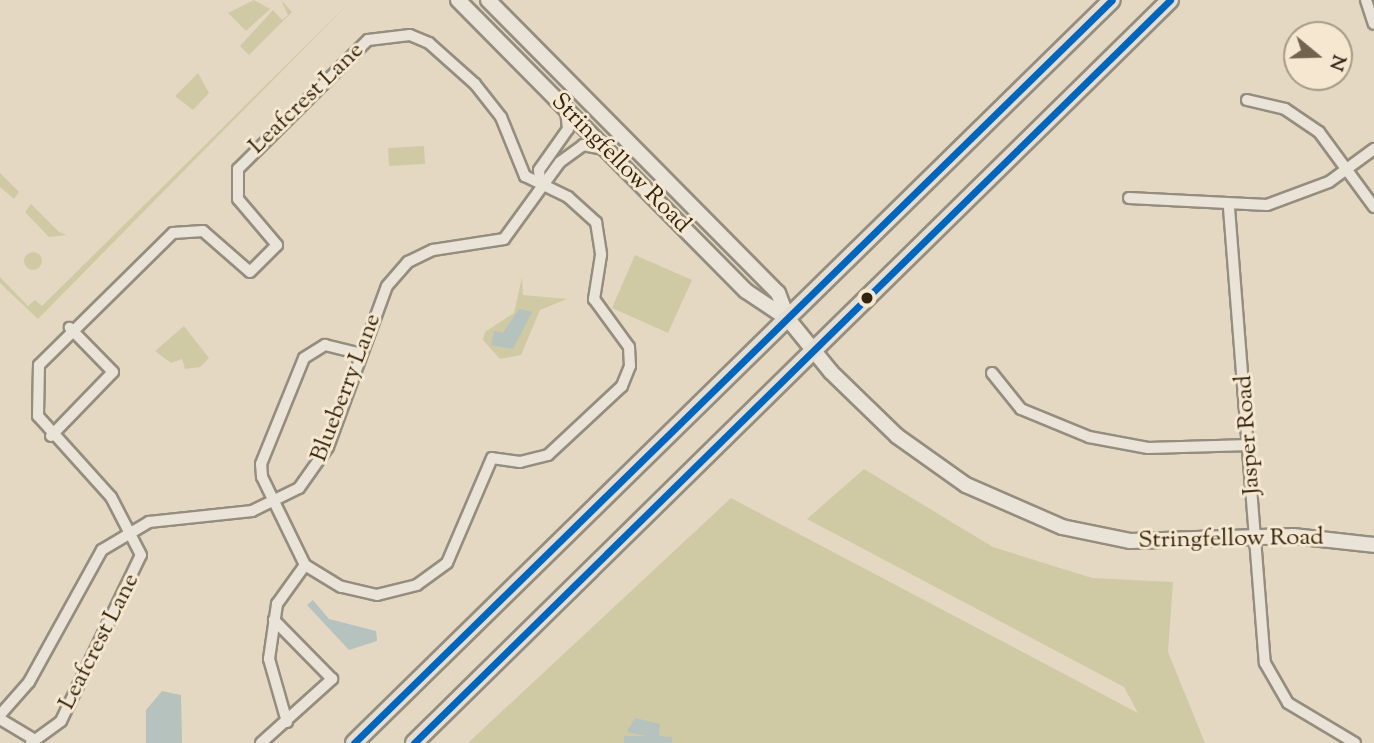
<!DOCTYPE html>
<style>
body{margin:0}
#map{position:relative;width:1374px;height:743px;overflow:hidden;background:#e4d8c3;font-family:"Sorts Mill Goudy",serif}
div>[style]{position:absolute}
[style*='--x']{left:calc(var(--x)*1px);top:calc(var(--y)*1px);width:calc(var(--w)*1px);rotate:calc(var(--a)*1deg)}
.green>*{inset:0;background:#cfcaa4}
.round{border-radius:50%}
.water>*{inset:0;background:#b5c2bd}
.roads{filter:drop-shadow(2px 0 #958d7e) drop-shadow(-2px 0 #958d7e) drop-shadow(0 2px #958d7e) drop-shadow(0 -2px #958d7e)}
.minor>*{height:10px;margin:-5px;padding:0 5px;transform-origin:5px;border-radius:5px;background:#e9e3d8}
.secondary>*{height:14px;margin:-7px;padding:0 7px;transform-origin:7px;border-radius:7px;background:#e9e3d8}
.trunk>*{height:16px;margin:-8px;padding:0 8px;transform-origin:8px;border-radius:8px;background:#e5ded2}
.bus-1>*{height:7px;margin:-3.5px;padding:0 3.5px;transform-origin:3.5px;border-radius:3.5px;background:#0065bd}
.dots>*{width:19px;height:19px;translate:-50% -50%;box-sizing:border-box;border:4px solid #f6e8d0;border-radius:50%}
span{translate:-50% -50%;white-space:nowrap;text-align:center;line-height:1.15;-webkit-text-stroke:6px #f6e8d0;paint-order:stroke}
.street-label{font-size:24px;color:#33240f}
.north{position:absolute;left:1283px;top:21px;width:70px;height:70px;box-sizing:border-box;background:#f6e8d0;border:2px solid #a89a83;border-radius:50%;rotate:109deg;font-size:19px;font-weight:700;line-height:28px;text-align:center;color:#33240f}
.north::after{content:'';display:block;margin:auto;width:24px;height:32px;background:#71634e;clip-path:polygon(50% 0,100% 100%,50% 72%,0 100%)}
</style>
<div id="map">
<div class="green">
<i style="clip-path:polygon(254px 0,270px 9px,246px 31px,228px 13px)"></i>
<i style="clip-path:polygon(281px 0,292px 12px,249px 55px,240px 46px,273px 10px,282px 20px,288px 15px)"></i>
<i style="clip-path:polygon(352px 0,38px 319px,0 283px,0 277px,28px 306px,35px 300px,42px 306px)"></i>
<i style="clip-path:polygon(198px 73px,209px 93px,193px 110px,175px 96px)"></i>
<i style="clip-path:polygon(424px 146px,425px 164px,389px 166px,388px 148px)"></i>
<i style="clip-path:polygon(0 173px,19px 192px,14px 199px,0 187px)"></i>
<i style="clip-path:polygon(31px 204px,59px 232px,67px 235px,49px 237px,25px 212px)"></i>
<i class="round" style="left:24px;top:252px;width:18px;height:18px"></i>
<i style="clip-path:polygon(635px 255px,692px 280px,668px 333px,612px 308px)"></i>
<i style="clip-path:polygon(522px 277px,523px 295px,567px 299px,540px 310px,521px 355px,500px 359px,483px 340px,485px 332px,514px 313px)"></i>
<i style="clip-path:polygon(184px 326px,209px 358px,200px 367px,185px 369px,182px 359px,171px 363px,155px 351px)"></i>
<i style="clip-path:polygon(864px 469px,993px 547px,1092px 578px,1173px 582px,1168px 652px,1205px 743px,468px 743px,731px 498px,1138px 713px,1124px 687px,807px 519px)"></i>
</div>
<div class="water">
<i style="clip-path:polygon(519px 309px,532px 312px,513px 349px,491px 345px,494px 331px,503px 333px)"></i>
<i style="clip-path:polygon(313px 600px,329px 619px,376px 631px,377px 641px,349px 650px,307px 605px)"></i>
<i style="clip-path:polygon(162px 691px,181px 695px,182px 743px,146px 743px,146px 710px)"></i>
<i style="clip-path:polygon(635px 718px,660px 724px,659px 736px,672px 737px,672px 743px,624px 743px,624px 736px,647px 736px,627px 732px)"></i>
</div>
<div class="roads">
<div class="minor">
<i style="--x:1366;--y:0;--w:25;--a:72"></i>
<i style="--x:1247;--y:100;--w:39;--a:13"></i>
<i style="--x:1285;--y:109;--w:41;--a:34.1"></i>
<i style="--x:1319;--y:132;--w:93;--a:53.7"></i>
<i style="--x:540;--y:183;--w:13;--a:-94"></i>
<i style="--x:539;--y:170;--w:50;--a:-54.7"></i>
<i style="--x:568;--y:129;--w:19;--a:-96"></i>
<i style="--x:1129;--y:198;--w:138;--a:2.9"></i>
<i style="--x:1267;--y:205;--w:66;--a:-20.4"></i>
<i style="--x:1329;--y:182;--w:56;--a:-36.3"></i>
<i style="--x:1229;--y:208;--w:456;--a:85.5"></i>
<i style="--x:1265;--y:663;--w:46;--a:60.1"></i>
<i style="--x:1288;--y:703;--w:78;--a:30.8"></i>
<i style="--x:992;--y:373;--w:46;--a:51.1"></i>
<i style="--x:1021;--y:409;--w:74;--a:22.4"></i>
<i style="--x:1089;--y:437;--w:60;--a:10.6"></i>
<i style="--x:1148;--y:448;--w:102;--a:-1.7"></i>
<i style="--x:51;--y:436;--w:89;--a:-45.9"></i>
<i style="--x:113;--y:372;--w:62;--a:-134.3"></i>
<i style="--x:0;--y:715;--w:44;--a:-48.7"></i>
<i style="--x:29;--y:682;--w:151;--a:-61.1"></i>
<i style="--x:102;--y:550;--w:55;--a:-30.8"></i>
<i style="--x:149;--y:522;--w:104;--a:-6.1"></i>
<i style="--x:252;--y:511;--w:52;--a:-26.1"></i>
<i style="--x:299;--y:488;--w:50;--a:-54.7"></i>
<i style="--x:328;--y:447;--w:171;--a:-69.9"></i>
<i style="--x:387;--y:286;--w:32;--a:-49"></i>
<i style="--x:408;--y:262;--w:28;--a:-26"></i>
<i style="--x:433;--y:250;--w:72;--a:-8.8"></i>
<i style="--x:504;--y:239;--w:95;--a:-54"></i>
<i style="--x:560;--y:162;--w:29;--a:-36"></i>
<i style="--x:583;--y:145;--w:20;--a:11"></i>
<i style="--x:0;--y:719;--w:37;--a:31"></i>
<i style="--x:287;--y:722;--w:66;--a:-105.9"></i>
<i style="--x:269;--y:659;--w:56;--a:-81.7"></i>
<i style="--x:277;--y:604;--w:48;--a:-54.3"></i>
<i style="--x:31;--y:743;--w:37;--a:-36"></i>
<i style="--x:61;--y:721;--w:184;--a:-64.3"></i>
<i style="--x:141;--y:555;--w:65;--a:-117.3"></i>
<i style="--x:111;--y:497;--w:109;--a:-132"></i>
<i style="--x:38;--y:416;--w:51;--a:-88.9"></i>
<i style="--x:39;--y:365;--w:188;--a:-44.6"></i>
<i style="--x:173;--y:233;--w:30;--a:-4"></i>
<i style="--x:203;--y:231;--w:62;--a:41.1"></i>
<i style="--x:250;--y:272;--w:38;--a:-45"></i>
<i style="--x:277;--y:245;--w:60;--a:-130.3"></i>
<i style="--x:238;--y:199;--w:30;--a:-90"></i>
<i style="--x:238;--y:169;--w:183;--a:-44.8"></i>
<i style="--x:368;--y:40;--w:42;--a:-6.8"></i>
<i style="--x:410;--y:35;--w:21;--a:23"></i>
<i style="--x:429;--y:43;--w:62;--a:41.7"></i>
<i style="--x:475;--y:84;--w:42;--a:51.8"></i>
<i style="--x:501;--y:117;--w:64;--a:67.9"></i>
<i style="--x:525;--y:176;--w:48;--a:26"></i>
<i style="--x:568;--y:197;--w:38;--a:42"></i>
<i style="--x:596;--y:222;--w:33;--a:81"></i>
<i style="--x:601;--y:255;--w:45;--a:99"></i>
<i style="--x:594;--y:299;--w:59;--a:53.9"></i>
<i style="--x:629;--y:347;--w:19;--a:87"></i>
<i style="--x:630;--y:366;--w:22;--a:112"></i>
<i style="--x:622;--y:386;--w:101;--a:137"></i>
<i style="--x:548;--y:455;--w:29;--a:166"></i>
<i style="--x:520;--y:462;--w:28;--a:-172"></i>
<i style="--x:492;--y:458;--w:114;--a:113.2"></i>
<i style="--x:447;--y:563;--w:37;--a:144"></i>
<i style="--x:417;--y:585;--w:41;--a:166"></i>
<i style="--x:377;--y:595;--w:37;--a:-167"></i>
<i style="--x:341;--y:587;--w:42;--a:-148.6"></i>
<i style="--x:305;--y:565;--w:98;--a:-116"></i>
<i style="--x:262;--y:477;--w:13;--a:-94"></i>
<i style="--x:261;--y:464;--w:114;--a:-67.9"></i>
<i style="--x:304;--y:358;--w:25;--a:-32"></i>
<i style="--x:325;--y:345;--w:37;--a:14"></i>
<i style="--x:261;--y:743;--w:96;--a:-42"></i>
<i style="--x:332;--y:679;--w:83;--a:-134.5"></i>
</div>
<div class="secondary">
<i style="--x:458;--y:0;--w:409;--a:45.3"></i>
<i style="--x:746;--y:291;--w:50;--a:33.7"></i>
<i style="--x:488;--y:0;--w:412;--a:45.3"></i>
<i style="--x:778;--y:293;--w:28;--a:69"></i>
<i style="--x:788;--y:319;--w:68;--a:50.9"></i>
<i style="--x:831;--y:372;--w:92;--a:44.1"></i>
<i style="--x:897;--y:436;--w:85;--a:35.4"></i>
<i style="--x:966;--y:485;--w:105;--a:23.6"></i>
<i style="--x:1062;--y:527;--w:69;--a:11.6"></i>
<i style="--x:1130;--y:541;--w:163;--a:-1.8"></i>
<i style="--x:1293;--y:536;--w:81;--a:6.3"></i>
</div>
<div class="trunk">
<i style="--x:354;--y:743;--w:1061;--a:-44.43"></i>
<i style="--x:414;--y:743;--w:1060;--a:-44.5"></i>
</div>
</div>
<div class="bus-1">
<i style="--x:354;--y:743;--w:1061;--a:-44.43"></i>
<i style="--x:414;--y:743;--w:1060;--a:-44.5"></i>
</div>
<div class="dots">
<i style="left:867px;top:298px;background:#33240f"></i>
</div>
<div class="street-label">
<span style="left:307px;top:99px;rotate:-44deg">Leafcrest Lane</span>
<span style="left:620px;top:164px;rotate:45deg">Stringfellow Road</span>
<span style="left:347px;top:388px;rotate:-69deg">Blueberry Lane</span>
<span style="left:1249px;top:435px;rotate:-94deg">Jasper Road</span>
<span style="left:1231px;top:540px;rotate:-1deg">Stringfellow Road</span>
<span style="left:100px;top:642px;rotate:-63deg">Leafcrest Lane</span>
</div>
<div class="north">N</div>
</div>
